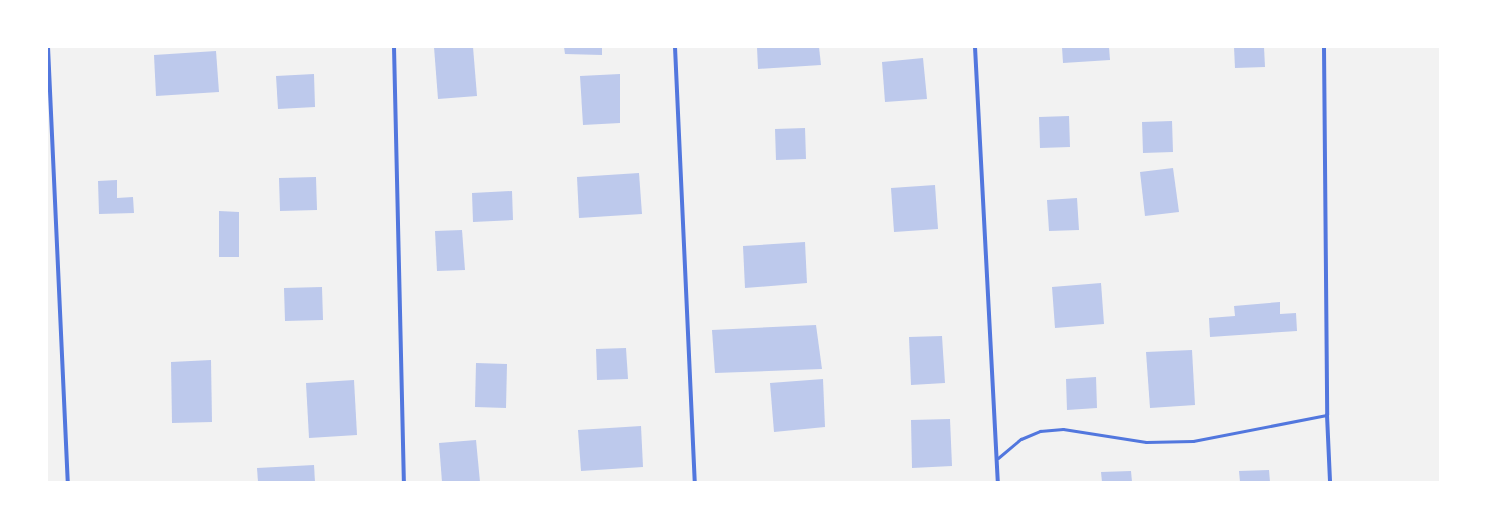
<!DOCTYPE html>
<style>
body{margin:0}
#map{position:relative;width:1487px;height:529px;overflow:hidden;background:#f2f2f2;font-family:"Exo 2",sans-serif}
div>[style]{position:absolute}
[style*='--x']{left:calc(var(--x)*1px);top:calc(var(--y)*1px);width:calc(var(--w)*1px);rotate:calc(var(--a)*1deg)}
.building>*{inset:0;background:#bdc9ec}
.service>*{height:3px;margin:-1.5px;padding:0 1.5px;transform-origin:1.5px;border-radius:1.5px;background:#5277de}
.minor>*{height:4px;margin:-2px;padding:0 2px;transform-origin:2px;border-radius:2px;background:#5277de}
span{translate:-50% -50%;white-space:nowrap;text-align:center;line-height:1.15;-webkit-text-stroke:3px #fff;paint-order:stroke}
.frame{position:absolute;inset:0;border:48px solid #fff;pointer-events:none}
</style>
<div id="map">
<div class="building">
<i style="clip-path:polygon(434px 47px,473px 47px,477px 96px,438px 99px)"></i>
<i style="clip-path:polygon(564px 47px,602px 47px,602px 55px,565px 54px)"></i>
<i style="clip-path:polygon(757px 47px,819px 47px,821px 65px,758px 69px)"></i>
<i style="clip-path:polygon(1062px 47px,1109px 47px,1110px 60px,1063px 63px)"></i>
<i style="clip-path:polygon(1234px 47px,1264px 47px,1265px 67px,1235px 68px)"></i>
<i style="clip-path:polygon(216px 51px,219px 92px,156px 96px,154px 55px)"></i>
<i style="clip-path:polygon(923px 58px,927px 99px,885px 102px,882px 62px)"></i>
<i style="clip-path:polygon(314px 74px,315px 107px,278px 109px,276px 76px)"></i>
<i style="clip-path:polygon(620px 74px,620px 123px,583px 125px,580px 76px)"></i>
<i style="clip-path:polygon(1069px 116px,1070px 147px,1040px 148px,1039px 117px)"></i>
<i style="clip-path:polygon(1172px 121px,1173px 152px,1143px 153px,1142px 122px)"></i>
<i style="clip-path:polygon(805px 128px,806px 159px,776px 160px,775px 129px)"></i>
<i style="clip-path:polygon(1173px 168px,1179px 212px,1145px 216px,1140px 172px)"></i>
<i style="clip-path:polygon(639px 173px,642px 214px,579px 218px,577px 177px)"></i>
<i style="clip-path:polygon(316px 177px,317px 210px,280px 211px,279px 178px)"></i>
<i style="clip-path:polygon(117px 180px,117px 198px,133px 197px,134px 213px,99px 214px,98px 181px)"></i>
<i style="clip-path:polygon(935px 185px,938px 229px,894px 232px,891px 188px)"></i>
<i style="clip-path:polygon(512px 191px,513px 220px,473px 222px,472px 193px)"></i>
<i style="clip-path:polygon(1077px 198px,1079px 230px,1049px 231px,1047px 200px)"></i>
<i style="clip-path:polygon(219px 211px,239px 212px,239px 257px,219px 257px)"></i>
<i style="clip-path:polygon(462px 230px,465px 270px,437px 271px,435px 231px)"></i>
<i style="clip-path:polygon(805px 242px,807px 283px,745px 288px,743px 246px)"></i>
<i style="clip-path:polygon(1101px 283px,1104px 324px,1055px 328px,1052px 287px)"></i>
<i style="clip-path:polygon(322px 287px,323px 320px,285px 321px,284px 288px)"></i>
<i style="clip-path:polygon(1280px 302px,1280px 314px,1296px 313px,1297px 331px,1210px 337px,1209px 318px,1235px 316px,1234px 306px)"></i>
<i style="clip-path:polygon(816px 325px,822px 369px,715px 373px,712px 330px)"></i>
<i style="clip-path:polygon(942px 336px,945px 383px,911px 385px,909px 337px)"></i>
<i style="clip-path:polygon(626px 348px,628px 379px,597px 380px,596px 349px)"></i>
<i style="clip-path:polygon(1192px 350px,1195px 405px,1150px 408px,1146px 352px)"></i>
<i style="clip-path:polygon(211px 360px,212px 422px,172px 423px,171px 362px)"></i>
<i style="clip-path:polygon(476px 363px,507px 364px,506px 408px,475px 407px)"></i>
<i style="clip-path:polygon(1096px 377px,1097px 408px,1067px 410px,1066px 379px)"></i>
<i style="clip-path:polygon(823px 379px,825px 427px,774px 432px,770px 383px)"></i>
<i style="clip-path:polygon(354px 380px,357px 435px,309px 438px,306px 383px)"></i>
<i style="clip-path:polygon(950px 419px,952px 466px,912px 468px,911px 420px)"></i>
<i style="clip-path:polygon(641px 426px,643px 467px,581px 471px,578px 430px)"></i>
<i style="clip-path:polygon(476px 440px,480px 482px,442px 482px,439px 443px)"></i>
<i style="clip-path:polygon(314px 465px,315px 482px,258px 482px,257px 468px)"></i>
<i style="clip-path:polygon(1269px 470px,1270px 482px,1240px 482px,1239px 471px)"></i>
<i style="clip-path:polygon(1131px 471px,1132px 482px,1102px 482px,1101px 472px)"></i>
</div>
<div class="service">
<i style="--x:998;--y:458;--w:30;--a:-40"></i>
<i style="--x:1021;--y:439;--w:21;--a:-23"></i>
<i style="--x:1040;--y:431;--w:23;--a:-5"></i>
<i style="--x:1063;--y:429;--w:84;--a:8.9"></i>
<i style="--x:1146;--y:442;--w:47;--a:-1.2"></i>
<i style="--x:1193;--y:441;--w:136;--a:-11"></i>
</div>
<div class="minor">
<i style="--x:48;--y:47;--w:435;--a:87.4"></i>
<i style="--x:394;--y:47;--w:435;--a:88.7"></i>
<i style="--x:675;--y:47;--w:435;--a:87.4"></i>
<i style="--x:975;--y:47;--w:436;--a:87"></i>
<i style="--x:1324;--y:47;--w:368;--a:89.5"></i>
<i style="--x:1327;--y:415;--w:67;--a:87.4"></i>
</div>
<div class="frame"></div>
</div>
